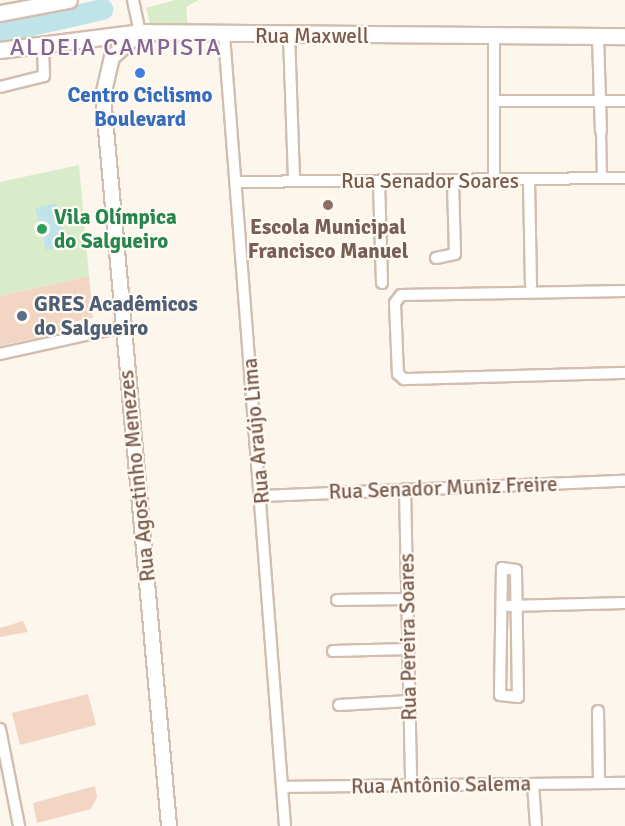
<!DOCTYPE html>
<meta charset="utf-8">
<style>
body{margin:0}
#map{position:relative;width:625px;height:826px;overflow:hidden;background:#fdf6ec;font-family:Signika,sans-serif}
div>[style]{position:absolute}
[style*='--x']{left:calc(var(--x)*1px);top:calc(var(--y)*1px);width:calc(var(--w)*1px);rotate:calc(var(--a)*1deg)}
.green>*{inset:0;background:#d8ecc9}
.water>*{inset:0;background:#bfe3e8}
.river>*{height:21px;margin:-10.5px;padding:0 10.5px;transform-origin:10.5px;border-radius:10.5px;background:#bfe3e8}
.building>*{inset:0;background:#f3d5c3}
.roads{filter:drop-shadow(2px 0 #d1beb0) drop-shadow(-2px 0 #d1beb0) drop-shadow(0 2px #d1beb0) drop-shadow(0 -2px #d1beb0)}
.pedestrian>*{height:8px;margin:-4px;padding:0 4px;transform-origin:4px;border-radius:4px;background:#fff}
.minor>*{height:10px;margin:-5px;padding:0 5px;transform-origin:5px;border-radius:5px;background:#fff}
.tertiary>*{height:14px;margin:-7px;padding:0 7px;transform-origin:7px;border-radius:7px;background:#fff}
.secondary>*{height:15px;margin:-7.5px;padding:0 7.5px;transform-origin:7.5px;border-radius:7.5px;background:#fff}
.dots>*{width:16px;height:16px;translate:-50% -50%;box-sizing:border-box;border:3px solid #fffaf3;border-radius:50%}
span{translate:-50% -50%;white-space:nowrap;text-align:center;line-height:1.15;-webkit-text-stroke:4.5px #fffaf3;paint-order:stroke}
.street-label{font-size:21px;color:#7a5c4d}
.shop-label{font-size:21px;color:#366cbe;font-weight:700}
.leisure-label{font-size:21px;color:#27864d;font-weight:700}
.left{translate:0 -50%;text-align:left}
.education-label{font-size:21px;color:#785e54;font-weight:700}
.service-label{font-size:21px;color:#4e5e75;font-weight:700}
.quarter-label{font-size:24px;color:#846695;letter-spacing:1.5px}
</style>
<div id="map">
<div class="green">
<i style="clip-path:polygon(175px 0,199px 0,186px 7px,188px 25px,150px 24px,146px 8px)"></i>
<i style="clip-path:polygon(79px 165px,89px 276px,0 296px,0 182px)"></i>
</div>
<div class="water">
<i style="clip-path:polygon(56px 203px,66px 245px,46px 250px,35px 208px)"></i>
</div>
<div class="river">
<i style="--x:0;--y:32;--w:105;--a:-12.7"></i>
</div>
<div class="building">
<i style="clip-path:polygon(89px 276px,93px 318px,72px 322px,73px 326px,49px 335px,0 346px,0 296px)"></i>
<i style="clip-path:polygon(23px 621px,28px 632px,0 637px,0 628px)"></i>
<i style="clip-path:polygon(88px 694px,96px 725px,20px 745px,12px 713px)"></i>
<i style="clip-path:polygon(95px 786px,97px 797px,91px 809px,37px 823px,33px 803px)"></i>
</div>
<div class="roads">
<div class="pedestrian">
<i style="--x:601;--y:131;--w:47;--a:88.8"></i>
</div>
<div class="minor">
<i style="--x:133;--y:0;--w:33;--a:78"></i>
<i style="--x:224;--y:35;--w:793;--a:85.59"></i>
<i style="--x:289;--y:35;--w:146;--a:88"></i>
<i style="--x:598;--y:37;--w:94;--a:88.2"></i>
<i style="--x:0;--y:87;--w:45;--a:-14"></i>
<i style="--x:44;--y:76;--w:33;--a:-92"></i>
<i style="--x:495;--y:101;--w:130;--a:0"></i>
<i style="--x:494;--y:181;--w:143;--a:-90"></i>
<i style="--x:529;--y:181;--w:104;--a:88.9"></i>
<i style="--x:236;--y:182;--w:389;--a:-0.6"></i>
<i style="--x:379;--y:182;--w:101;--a:88.3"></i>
<i style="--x:436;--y:258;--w:19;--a:-12"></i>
<i style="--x:455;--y:254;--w:73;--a:-91.6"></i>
<i style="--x:625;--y:291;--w:224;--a:179"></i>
<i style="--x:401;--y:295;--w:10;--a:127"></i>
<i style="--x:395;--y:303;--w:71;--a:87.6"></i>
<i style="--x:398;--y:374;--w:8;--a:40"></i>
<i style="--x:404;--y:379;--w:221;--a:-1.6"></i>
<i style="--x:0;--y:354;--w:125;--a:-12.5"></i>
<i style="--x:405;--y:489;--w:296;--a:88.8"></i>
<i style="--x:261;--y:496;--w:364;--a:-2.4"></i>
<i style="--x:502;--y:568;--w:14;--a:8"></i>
<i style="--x:516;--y:570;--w:127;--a:89.1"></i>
<i style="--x:518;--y:697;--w:18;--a:-174"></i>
<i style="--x:500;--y:695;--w:127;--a:-89.1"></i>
<i style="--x:337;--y:600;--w:70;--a:-0.8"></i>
<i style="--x:509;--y:606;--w:116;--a:-1.5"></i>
<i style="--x:333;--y:651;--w:75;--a:-1.5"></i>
<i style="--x:339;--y:705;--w:70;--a:-3.3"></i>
<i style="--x:598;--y:711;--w:72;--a:89.2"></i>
<i style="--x:0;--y:729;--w:99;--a:78.9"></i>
<i style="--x:533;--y:784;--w:42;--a:85.9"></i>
<i style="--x:282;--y:787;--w:343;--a:-0.7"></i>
</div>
<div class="tertiary">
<i style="--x:140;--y:32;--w:38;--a:138"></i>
<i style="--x:112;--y:57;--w:40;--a:103"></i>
<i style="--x:103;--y:96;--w:733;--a:84.83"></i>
</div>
<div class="secondary">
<i style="--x:0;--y:13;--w:70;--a:-10.7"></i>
<i style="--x:0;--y:50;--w:141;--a:-7.3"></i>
<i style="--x:140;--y:32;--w:485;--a:0.5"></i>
</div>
</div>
<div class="dots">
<i style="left:140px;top:73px;background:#3f7fe0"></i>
<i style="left:328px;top:205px;background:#8d6e63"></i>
<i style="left:42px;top:229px;background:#2e9e5b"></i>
<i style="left:22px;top:316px;background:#5c6f8a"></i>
</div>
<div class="street-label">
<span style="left:312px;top:36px">Rua Maxwell</span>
<span style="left:430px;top:181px">Rua Senador Soares</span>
<span style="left:256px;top:431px;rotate:-95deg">Rua Araújo Lima</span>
<span style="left:137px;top:476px;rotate:-96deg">Rua Agostinho Menezes</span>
<span style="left:443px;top:488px;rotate:-2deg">Rua Senador Muniz Freire</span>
<span style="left:408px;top:637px;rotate:-91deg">Rua Pereira Soares</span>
<span style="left:441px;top:785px;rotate:-1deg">Rua Antônio Salema</span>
</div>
<div class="shop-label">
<span style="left:140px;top:107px">Centro Ciclismo<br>Boulevard</span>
</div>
<div class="leisure-label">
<span class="left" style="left:54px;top:229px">Vila Olímpica<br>do Salgueiro</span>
</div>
<div class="education-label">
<span style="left:328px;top:239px">Escola Municipal<br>Francisco Manuel</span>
</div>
<div class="service-label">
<span class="left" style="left:34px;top:316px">GRES Acadêmicos<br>do Salgueiro</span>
</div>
<div class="quarter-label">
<span style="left:116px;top:48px">ALDEIA CAMPISTA</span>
</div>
</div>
